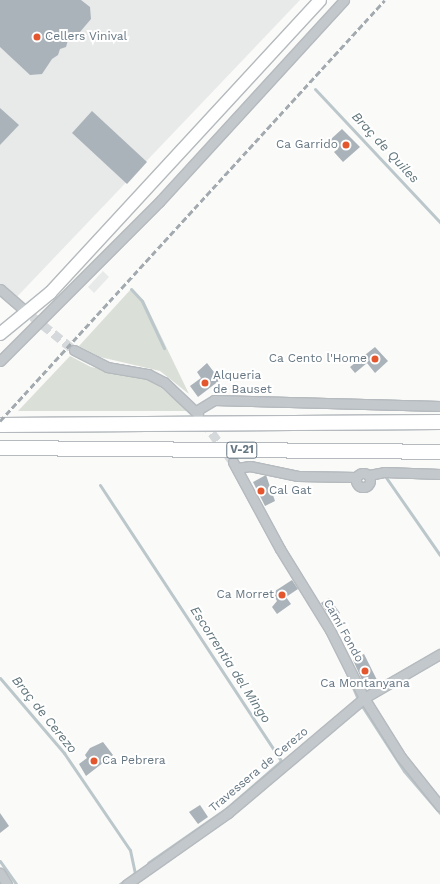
<!DOCTYPE html>
<meta charset="utf-8">
<style>
body{margin:0}
#map{position:relative;width:440px;height:884px;overflow:hidden;background:#fafaf8;font-family:"Work Sans",sans-serif}
div>[style]{position:absolute}
[style*='--x']{left:calc(var(--x)*1px);top:calc(var(--y)*1px);width:calc(var(--w)*1px);rotate:calc(var(--a)*1deg)}
.built>*{inset:0;background:#e8e9e9}
.green>*{inset:0;background:#dadfd7}
.stream>*{height:3px;margin:-1.5px;padding:0 1.5px;transform-origin:1.5px;border-radius:1.5px;background:#bbc7cb}
.building>*{inset:0;background:#aab3b9}
.minor-tunnel>*{height:9px;margin-top:-4.5px;transform-origin:0;background:repeating-linear-gradient(90deg,#d5d9db 0 9px,transparent 0 13.5px)}
.roads{filter:drop-shadow(1px 0 #b5babe) drop-shadow(-1px 0 #b5babe) drop-shadow(0 1px #b5babe) drop-shadow(0 -1px #b5babe)}
.minor>*{height:9px;margin:-4.5px;padding:0 4.5px;transform-origin:4.5px;border-radius:4.5px;background:#c3c8cc}
.minor>.ring{margin:-4.5px;padding:0;box-sizing:content-box;background:none;border:9px solid #c3c8cc;border-radius:50%}
.major>*{height:12px;margin:-6px;padding:0 6px;transform-origin:6px;border-radius:6px;background:#fff}
.highway>*{height:14px;margin:-7px;padding:0 7px;transform-origin:7px;border-radius:7px;background:#fff}
.rail>*{height:3px;margin-top:-1.5px;transform-origin:0;background:repeating-linear-gradient(90deg,#a2aab0 0 6px,transparent 0 9px)}
.dots>*{width:11px;height:11px;translate:-50% -50%;box-sizing:border-box;border:2px solid #fff;border-radius:50%}
span{translate:-50% -50%;white-space:nowrap;text-align:center;line-height:1.15;-webkit-text-stroke:4px #fff;paint-order:stroke}
.shield-label span{padding:1px 3px;background:#fff;border:1px solid;border-radius:3px;-webkit-text-stroke-width:0}
.shield-label{font-size:11px;color:#657683;font-weight:700}
.poi-label{font-size:12px;color:#657683}
.left{translate:0 -50%;text-align:left}
.right{translate:-100% -50%;text-align:right}
.street-label{font-size:12px;color:#657683}
.water-label{font-size:13px;color:#60757c;font-style:italic}
</style>
<div id="map">
<div class="built">
<i style="clip-path:polygon(0 0,300px 0,12px 302px,0 293px)"></i>
<i style="clip-path:polygon(103px 271px,109px 277px,94px 293px,88px 287px)"></i>
</div>
<div class="green">
<i style="clip-path:polygon(132px 288px,144px 301px,189px 394px,160px 371px,100px 357px,79px 346px)"></i>
<i style="clip-path:polygon(70px 356px,91px 367px,152px 380px,188px 411px,18px 411px)"></i>
</div>
<div class="stream">
<i style="--x:315;--y:89;--w:183;--a:46.8"></i>
<i style="--x:131;--y:289;--w:16;--a:47"></i>
<i style="--x:142;--y:301;--w:52;--a:64.9"></i>
<i style="--x:385;--y:476;--w:96;--a:55.2"></i>
<i style="--x:100;--y:485;--w:330;--a:56.7"></i>
<i style="--x:281;--y:761;--w:72;--a:139"></i>
<i style="--x:227;--y:808;--w:96;--a:145.2"></i>
<i style="--x:346;--y:671;--w:28;--a:67"></i>
<i style="--x:0;--y:678;--w:99;--a:49.5"></i>
<i style="--x:64;--y:753;--w:117;--a:55.8"></i>
<i style="--x:130;--y:850;--w:24;--a:78"></i>
<i style="--x:135;--y:873;--w:19;--a:144"></i>
<i style="--x:362;--y:706;--w:77;--a:57.1"></i>
<i style="--x:404;--y:771;--w:55;--a:49.4"></i>
<i style="--x:0;--y:861;--w:28;--a:55"></i>
</div>
<div class="building">
<i style="clip-path:polygon(0 0,81px 0,90px 7px,91px 19px,74px 39px,68px 40px,66px 47px,60px 49px,58px 55px,52px 59px,42px 74px,30px 75px,0 47px)"></i>
<i style="clip-path:polygon(0 108px,19px 125px,0 145px)"></i>
<i style="clip-path:polygon(92px 111px,147px 162px,127px 184px,72px 133px)"></i>
<i style="clip-path:polygon(342px 129px,360px 147px,343px 162px,334px 152px,338px 149px,330px 140px)"></i>
<i style="clip-path:polygon(375px 347px,388px 361px,375px 373px,367px 363px,355px 373px,350px 367px)"></i>
<i style="clip-path:polygon(207px 363px,220px 380px,198px 397px,190px 386px,201px 378px,197px 372px)"></i>
<i style="clip-path:polygon(266px 475px,275px 501px,265px 506px,253px 482px)"></i>
<i style="clip-path:polygon(292px 580px,298px 589px,286px 597px,291px 604px,277px 614px,272px 607px,277px 601px,272px 593px)"></i>
<i style="clip-path:polygon(329px 598px,340px 613px,331px 619px,321px 603px)"></i>
<i style="clip-path:polygon(364px 654px,378px 682px,366px 689px,353px 660px)"></i>
<i style="clip-path:polygon(103px 742px,113px 755px,86px 776px,79px 764px,87px 758px,85px 755px,90px 748px)"></i>
<i style="clip-path:polygon(200px 805px,208px 817px,198px 824px,189px 812px)"></i>
<i style="clip-path:polygon(0 813px,9px 826px,0 833px)"></i>
</div>
<div class="minor-tunnel">
<i style="--x:22;--y:308;--w:67;--a:38.9"></i>
<i style="--x:204;--y:422;--w:49;--a:54.1"></i>
</div>
<div class="roads">
<div class="minor">
<i style="--x:0;--y:289;--w:28;--a:41"></i>
<i style="--x:74;--y:350;--w:37;--a:27"></i>
<i style="--x:107;--y:367;--w:42;--a:9.7"></i>
<i style="--x:148;--y:374;--w:18;--a:27"></i>
<i style="--x:164;--y:382;--w:47;--a:43.3"></i>
<i style="--x:0;--y:361;--w:225;--a:-45"></i>
<i style="--x:159;--y:202;--w:274;--a:-47.5"></i>
<i style="--x:196;--y:411;--w:21;--a:-31"></i>
<i style="--x:214;--y:400;--w:226;--a:1.5"></i>
<i style="--x:233;--y:462;--w:99;--a:61.6"></i>
<i style="--x:280;--y:549;--w:95;--a:58.3"></i>
<i style="--x:330;--y:630;--w:76;--a:63.4"></i>
<i style="--x:364;--y:698;--w:70;--a:57.9"></i>
<i style="--x:401;--y:757;--w:63;--a:51.5"></i>
<i style="--x:237;--y:468;--w:13;--a:-9"></i>
<i style="--x:250;--y:466;--w:49;--a:11.8"></i>
<i style="--x:298;--y:476;--w:58;--a:1"></i>
<i class="ring" style="left:356px;top:473px;width:5px;height:5px"></i>
<i style="--x:369;--y:475;--w:15;--a:-11"></i>
<i style="--x:384;--y:472;--w:56;--a:2"></i>
<i style="--x:0;--y:873;--w:13;--a:58"></i>
<i style="--x:127;--y:884;--w:123;--a:-35.1"></i>
<i style="--x:228;--y:813;--w:178;--a:-40.2"></i>
<i style="--x:364;--y:698;--w:88;--a:-30.1"></i>
</div>
<div class="major">
<i style="--x:0;--y:334;--w:65;--a:-39.4"></i>
<i style="--x:50;--y:293;--w:398;--a:-47.3"></i>
</div>
<div class="highway">
<i style="--x:0;--y:425;--w:440;--a:-0.4"></i>
<i style="--x:0;--y:448;--w:440;--a:0.5"></i>
</div>
</div>
<div class="rail">
<i style="--x:0;--y:421;--w:570;--a:-47.56"></i>
</div>
<div class="dots">
<i style="left:37px;top:37px;background:#e4572e"></i>
<i style="left:346px;top:145px;background:#e4572e"></i>
<i style="left:375px;top:359px;background:#e4572e"></i>
<i style="left:205px;top:383px;background:#e4572e"></i>
<i style="left:261px;top:491px;background:#e4572e"></i>
<i style="left:282px;top:595px;background:#e4572e"></i>
<i style="left:365px;top:671px;background:#e4572e"></i>
<i style="left:94px;top:761px;background:#e4572e"></i>
</div>
<div class="shield-label">
<span style="left:242px;top:450px">V-21</span>
</div>
<div class="poi-label">
<span class="left" style="left:45px;top:37px">Cellers Vinival</span>
<span class="right" style="left:338px;top:145px">Ca Garrido</span>
<span class="right" style="left:367px;top:359px">Ca Cento l'Home</span>
<span class="left" style="left:213px;top:383px">Alqueria<br>de Bauset</span>
<span class="left" style="left:269px;top:491px">Cal Gat</span>
<span class="right" style="left:274px;top:595px">Ca Morret</span>
<span style="left:365px;top:684px">Ca Montanyana</span>
<span class="left" style="left:102px;top:761px">Ca Pebrera</span>
</div>
<div class="street-label">
<span style="left:343px;top:631px;rotate:61deg">Camí Fondo</span>
<span style="left:259px;top:770px;rotate:-40deg">Travessera de Cerezo</span>
</div>
<div class="water-label">
<span style="left:385px;top:148px;rotate:47deg">Braç de Quiles</span>
<span style="left:230px;top:665px;rotate:57deg">Escorrentia del Mingo</span>
<span style="left:44px;top:715px;rotate:51deg">Braç de Cerezo</span>
</div>
</div>
